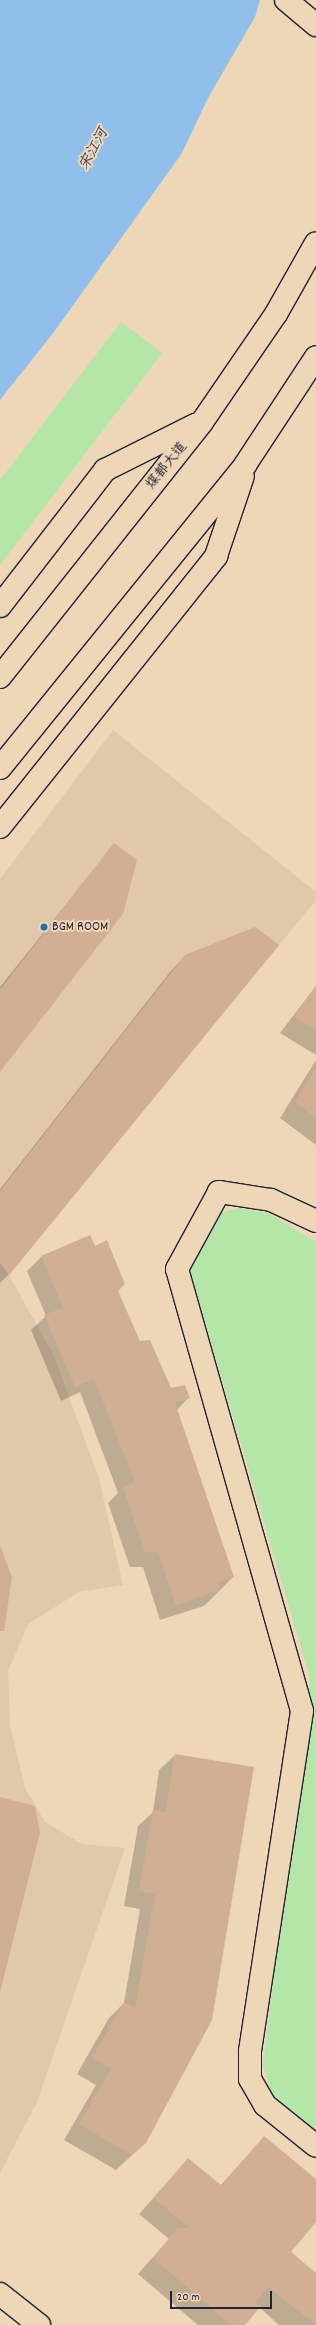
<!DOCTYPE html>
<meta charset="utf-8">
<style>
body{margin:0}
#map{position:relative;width:316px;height:2325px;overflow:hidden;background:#edd7b6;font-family:Dekko,"LXGW WenKai TC",sans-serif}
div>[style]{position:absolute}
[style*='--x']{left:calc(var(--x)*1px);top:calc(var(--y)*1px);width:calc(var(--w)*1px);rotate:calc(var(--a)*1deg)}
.built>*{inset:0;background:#e1c8aa}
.green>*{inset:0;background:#b4e6a7}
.water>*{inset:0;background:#91bfeb}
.shadow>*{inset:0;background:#0003}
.building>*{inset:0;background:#d1af94}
.roads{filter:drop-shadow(1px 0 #22223b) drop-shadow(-1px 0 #22223b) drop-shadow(0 1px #22223b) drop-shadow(0 -1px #22223b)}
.street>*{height:22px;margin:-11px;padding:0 11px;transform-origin:11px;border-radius:11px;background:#edd7b6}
.secondary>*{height:22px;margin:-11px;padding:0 11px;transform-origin:11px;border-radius:11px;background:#edd7b6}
.dots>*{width:11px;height:11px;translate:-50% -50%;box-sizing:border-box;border:2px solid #edd7b6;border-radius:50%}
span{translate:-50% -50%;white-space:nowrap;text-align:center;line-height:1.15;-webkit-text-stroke:4px #edd7b6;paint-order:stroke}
.street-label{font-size:14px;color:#22223b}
.poi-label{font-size:14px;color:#22223b}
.left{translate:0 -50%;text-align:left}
.water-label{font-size:15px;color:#38415e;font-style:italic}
.scale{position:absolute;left:170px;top:2291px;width:102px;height:18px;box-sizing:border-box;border:2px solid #22223b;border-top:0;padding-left:5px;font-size:12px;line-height:14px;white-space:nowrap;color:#22223b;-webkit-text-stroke:3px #edd7b6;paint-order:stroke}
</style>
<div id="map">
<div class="built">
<i style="clip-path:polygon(113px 730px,316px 892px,316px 900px,9px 1275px,53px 1354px,99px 1478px,123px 1585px,79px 1592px,28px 1624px,8px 1671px,10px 1725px,25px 1788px,45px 1822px,82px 1844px,125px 1848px,37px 2102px,0 2173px,0 879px)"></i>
</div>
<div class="green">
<i style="clip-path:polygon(121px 322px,162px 353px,0 565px,0 480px)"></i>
<i style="clip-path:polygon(238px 1208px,268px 1213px,316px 1242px,316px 2130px,272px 2097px,263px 2065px,310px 1678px,190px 1271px,220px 1213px)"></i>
</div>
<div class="water">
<i style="clip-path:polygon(0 0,260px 0,255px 17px,208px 98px,182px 153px,54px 332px,0 400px)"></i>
</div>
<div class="shadow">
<i style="clip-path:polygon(114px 844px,0 1071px,0 987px)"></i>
<i style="clip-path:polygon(278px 945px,8px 1275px,0 1283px,0 1189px,170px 972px,185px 956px)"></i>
<i style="clip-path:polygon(316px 986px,316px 1055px,280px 1033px)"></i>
<i style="clip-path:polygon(316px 1060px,316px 1145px,280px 1118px)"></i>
<i style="clip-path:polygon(90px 1236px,139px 1342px,170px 1387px,189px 1397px,177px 1410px,233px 1577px,204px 1606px,160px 1620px,143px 1567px,130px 1567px,108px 1503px,118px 1493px,80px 1392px,61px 1401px,31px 1330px,46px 1316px,27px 1271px,41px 1257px)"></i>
<i style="clip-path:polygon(175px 1755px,145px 2143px,116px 2170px,64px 2140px,96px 2085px,77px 2074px,109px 2018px,124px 2003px,140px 1909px,124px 1906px,138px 1826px,153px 1812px,159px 1770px)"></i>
<i style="clip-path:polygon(0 1799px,34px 1806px,39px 1833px,0 1990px)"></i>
<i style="clip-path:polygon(264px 2137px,316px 2180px,316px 2221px,290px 2252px,316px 2274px,316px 2325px,279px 2325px,259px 2307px,244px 2325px,198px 2325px,138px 2274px,169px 2239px,139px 2214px,188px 2159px,220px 2186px)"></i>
</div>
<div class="building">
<i style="clip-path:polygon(114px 843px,137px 860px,123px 914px,0 1072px,0 990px)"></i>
<i style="clip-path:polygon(255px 927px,279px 945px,9px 1275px,0 1263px,0 1191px,185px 955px)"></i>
<i style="clip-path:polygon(316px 986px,316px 1030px,294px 1017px)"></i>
<i style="clip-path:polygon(316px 1068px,316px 1118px,295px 1102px)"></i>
<i style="clip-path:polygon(90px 1235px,95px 1246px,107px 1240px,125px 1284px,118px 1291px,140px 1341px,150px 1340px,171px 1388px,185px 1385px,190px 1398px,175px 1403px,234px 1577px,218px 1583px,220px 1590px,176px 1605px,158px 1552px,145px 1552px,123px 1487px,135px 1482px,94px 1379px,75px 1387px,44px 1315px,63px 1308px,41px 1256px)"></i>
<i style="clip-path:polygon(0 1545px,12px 1577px,4px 1631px,0 1631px)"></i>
<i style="clip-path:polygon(175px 1754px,254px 1767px,212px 2020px,146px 2143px,132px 2155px,79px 2124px,111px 2069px,92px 2058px,124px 2002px,135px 2008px,155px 1894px,139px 1891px,153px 1810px,165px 1812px)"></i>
<i style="clip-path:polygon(0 1797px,35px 1806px,40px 1833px,0 1992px)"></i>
<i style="clip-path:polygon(264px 2136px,316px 2179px,316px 2222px,291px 2252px,316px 2273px,316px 2325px,268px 2287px,256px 2302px,261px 2306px,245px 2325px,231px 2325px,153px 2258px,178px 2228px,189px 2228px,154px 2198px,188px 2158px,222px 2186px)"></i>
</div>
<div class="roads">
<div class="street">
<i style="--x:316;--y:1221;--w:50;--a:-155"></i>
<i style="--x:271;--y:1200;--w:53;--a:-171.3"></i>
<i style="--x:219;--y:1192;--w:88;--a:118.6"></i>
<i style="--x:177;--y:1269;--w:459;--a:74.2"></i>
<i style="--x:302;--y:1711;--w:344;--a:98.7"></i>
<i style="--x:250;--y:2051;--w:28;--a:90"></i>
<i style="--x:250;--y:2079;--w:30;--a:60"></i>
<i style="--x:265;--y:2105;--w:65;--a:38.8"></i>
</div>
<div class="secondary">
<i style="--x:286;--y:0;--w:39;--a:40"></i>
<i style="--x:0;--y:606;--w:172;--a:-52.3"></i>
<i style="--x:105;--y:470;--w:101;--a:-26.6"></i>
<i style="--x:0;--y:677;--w:325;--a:-51.6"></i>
<i style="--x:202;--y:422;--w:131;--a:-55.6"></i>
<i style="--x:276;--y:314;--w:81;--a:-60.6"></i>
<i style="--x:0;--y:768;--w:390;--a:-51"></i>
<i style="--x:245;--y:465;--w:129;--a:-56.7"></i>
<i style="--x:0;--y:827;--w:347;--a:-51.4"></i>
<i style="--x:216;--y:556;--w:84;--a:-71.4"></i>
<i style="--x:0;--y:2294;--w:50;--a:38.5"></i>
</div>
</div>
<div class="dots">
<i style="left:44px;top:927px;background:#1f6fb2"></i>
</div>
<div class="street-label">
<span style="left:167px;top:466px;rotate:-51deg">煤都大道</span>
</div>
<div class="poi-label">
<span class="left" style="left:52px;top:927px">BGM ROOM</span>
</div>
<div class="water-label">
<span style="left:95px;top:150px;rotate:-62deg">宋江河</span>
</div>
<div class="scale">20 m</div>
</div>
